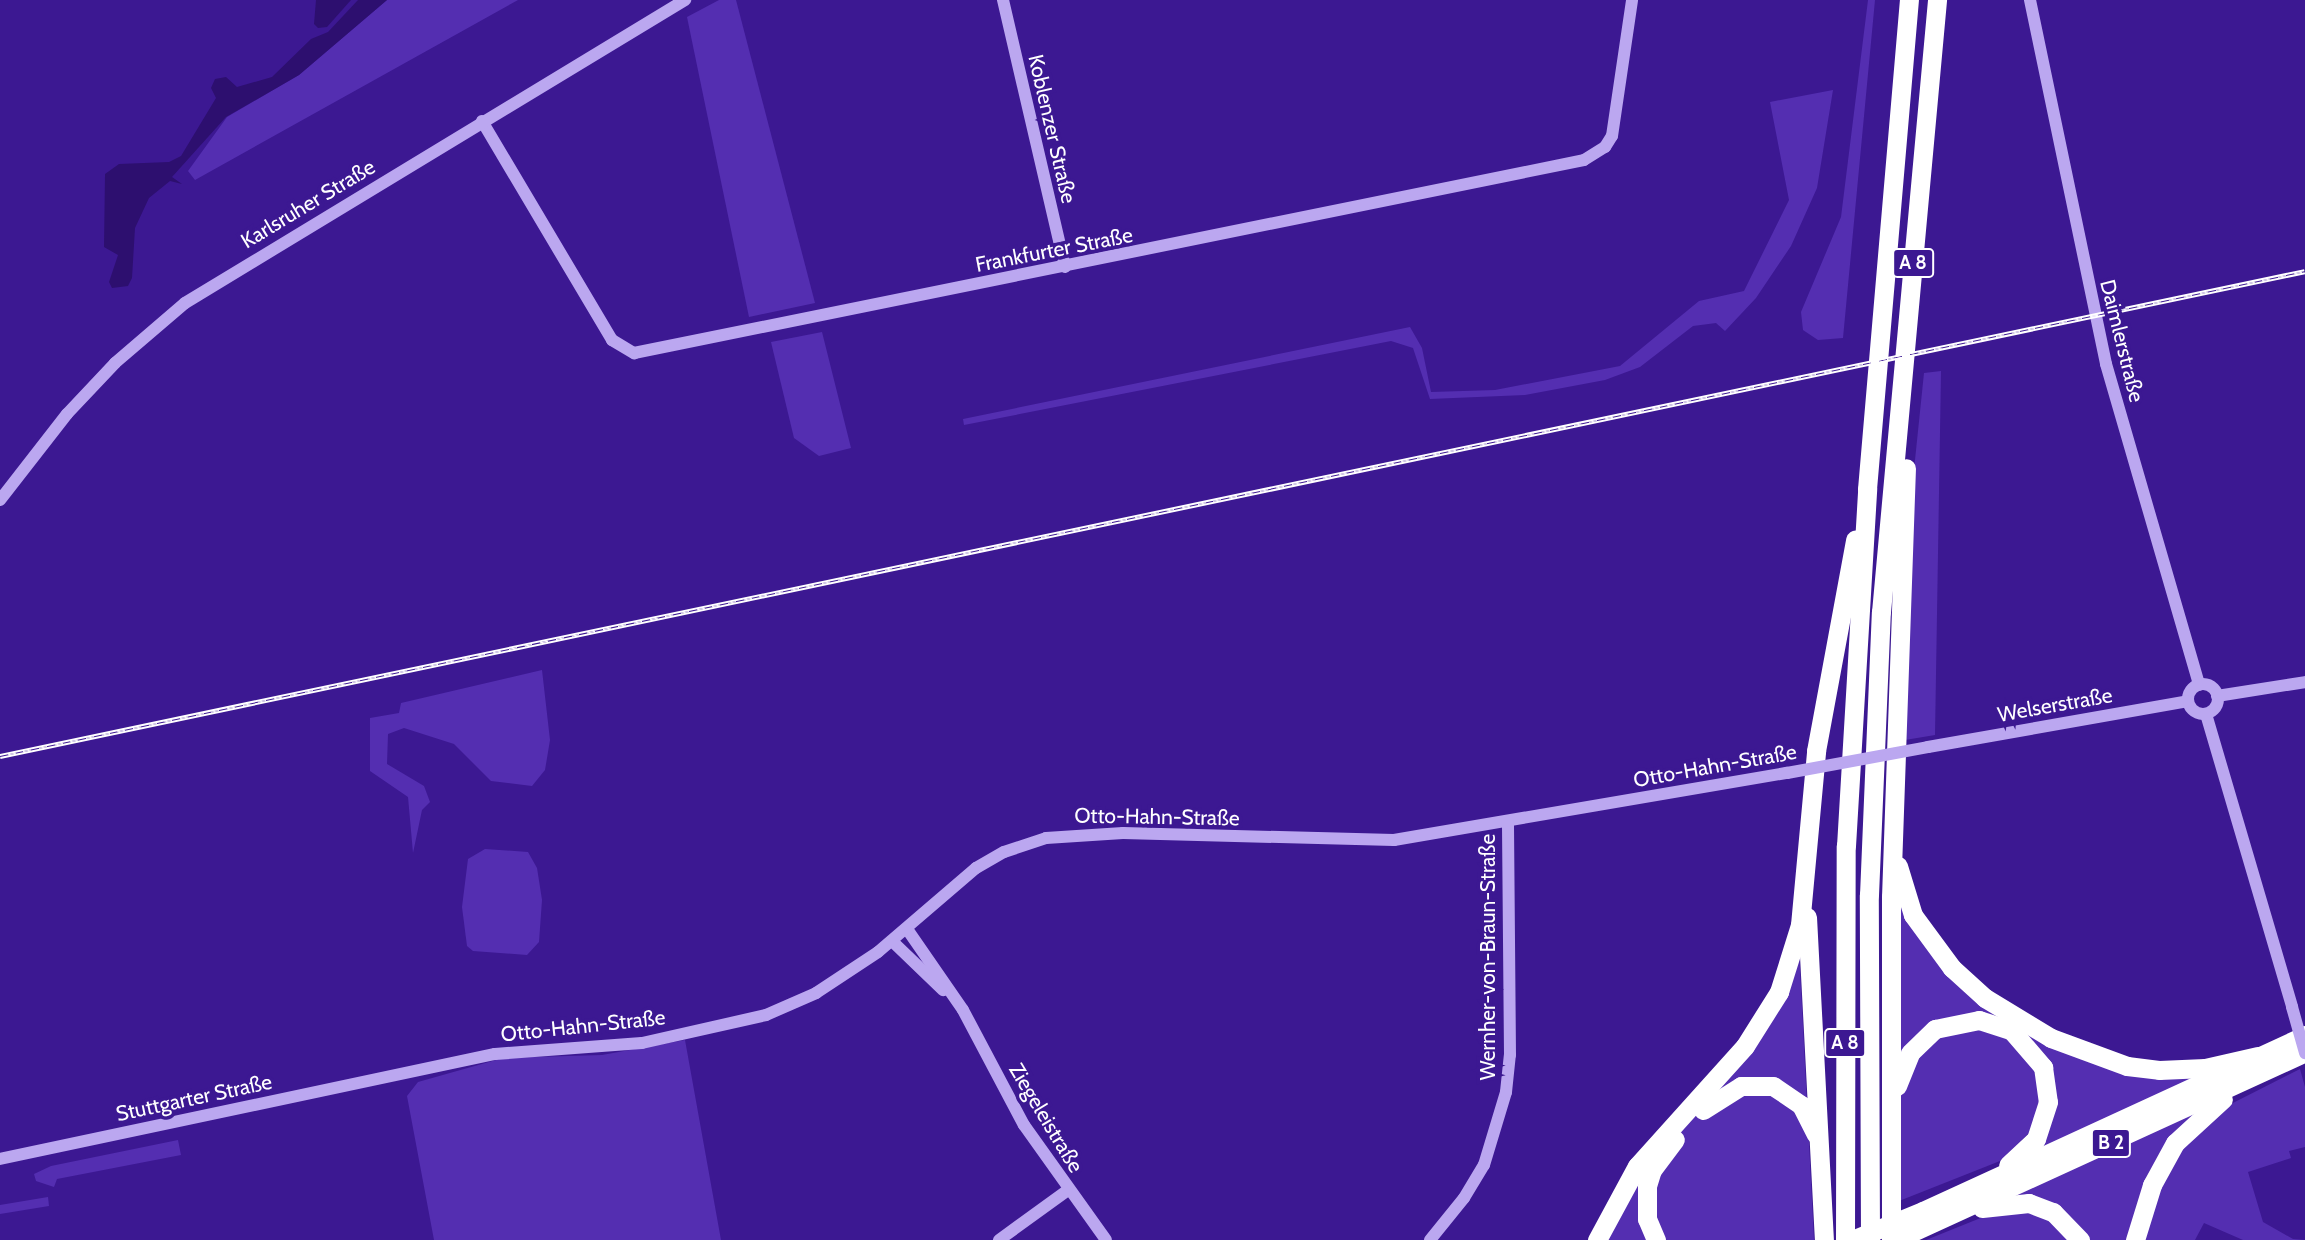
<!DOCTYPE html>
<meta charset="utf-8">
<style>
body{margin:0}
#map{position:relative;width:2305px;height:1240px;overflow:hidden;background:#3c1892;font-family:Cabin,sans-serif}
div>[style]{position:absolute}
[style*='--x']{left:calc(var(--x)*1px);top:calc(var(--y)*1px);width:calc(var(--w)*1px);rotate:calc(var(--a)*1deg)}
.green>*{inset:0;background:#542eb1}
.water>*{inset:0;background:#2d0f6f}
.minor>*{height:12px;margin:-6px;padding:0 6px;transform-origin:6px;border-radius:6px;background:#bba7f0}
.minor>.ring{margin:-6px;padding:0;box-sizing:content-box;background:none;border:12px solid #bba7f0;border-radius:50%}
.highway>*{height:19px;margin:-9.5px;padding:0 9.5px;transform-origin:9.5px;border-radius:9.5px;background:#fff}
.rail>*{height:5px;margin-top:-2.5px;transform-origin:0;background:repeating-linear-gradient(90deg,#3c1892 0 8px,#fff 0 16px);box-sizing:border-box;border-block:2px solid #fff}
.minor-bridge>*{height:12px;margin:-6px;padding:0 6px;transform-origin:6px;border-radius:6px;background:#bba7f0}
.highway-bridge>*{height:19px;margin:-9.5px;padding:0 9.5px;transform-origin:9.5px;border-radius:9.5px;background:#fff}
span{translate:-50% -50%;white-space:nowrap;text-align:center;line-height:1.15;-webkit-text-stroke:7px #3c1892;paint-order:stroke}
.shield-label span{padding:2px 5px;background:#3c1892;border:2px solid;border-radius:5px;-webkit-text-stroke-width:0}
.shield-label{font-size:19px;color:#fff;font-weight:700}
.street-label{font-size:21px;color:#fff}
</style>
<div id="map">
<div class="green">
<i style="clip-path:polygon(387px 0,518px 0,195px 180px,188px 171px,227px 117px,299px 75px)"></i>
<i style="clip-path:polygon(719px 0,736px 0,815px 303px,749px 317px,687px 17px)"></i>
<i style="clip-path:polygon(1868px 0,1875px 0,1843px 338px,1818px 340px,1803px 330px,1801px 312px,1841px 217px)"></i>
<i style="clip-path:polygon(1833px 90px,1817px 188px,1791px 246px,1756px 298px,1725px 331px,1716px 323px,1693px 326px,1640px 367px,1605px 380px,1525px 395px,1430px 399px,1413px 348px,1391px 341px,964px 425px,963px 419px,1410px 327px,1422px 348px,1431px 392px,1495px 390px,1620px 366px,1699px 301px,1744px 291px,1789px 200px,1770px 102px)"></i>
<i style="clip-path:polygon(822px 332px,851px 448px,819px 456px,794px 438px,771px 342px)"></i>
<i style="clip-path:polygon(1941px 371px,1935px 735px,1905px 740px,1912px 489px,1924px 373px)"></i>
<i style="clip-path:polygon(542px 670px,550px 740px,545px 770px,532px 786px,491px 781px,454px 744px,404px 728px,388px 734px,387px 764px,424px 786px,430px 802px,422px 810px,413px 853px,408px 797px,370px 771px,370px 718px,399px 713px,401px 703px)"></i>
<i style="clip-path:polygon(485px 849px,528px 852px,537px 868px,542px 900px,539px 942px,527px 955px,473px 951px,467px 946px,462px 907px,468px 859px)"></i>
<i style="clip-path:polygon(1900px 896px,1932px 952px,2062px 1049px,2212px 1072px,2026px 1156px,2054px 1084px,1982px 1015px,1899px 1059px)"></i>
<i style="clip-path:polygon(1799px 949px,1814px 1240px,1606px 1240px,1639px 1172px,1715px 1084px)"></i>
<i style="clip-path:polygon(1994px 1027px,2031px 1057px,2042px 1104px,2035px 1127px,2000px 1161px,1899px 1201px,1898px 1104px,1908px 1057px,1924px 1039px)"></i>
<i style="clip-path:polygon(685px 1040px,721px 1240px,434px 1240px,407px 1096px,418px 1082px,503px 1058px,602px 1055px)"></i>
<i style="clip-path:polygon(2300px 1069px,2305px 1087px,2305px 1147px,2289px 1151px,2291px 1158px,2248px 1172px,2263px 1222px,2293px 1239px,2305px 1240px,2243px 1240px,2204px 1223px,2195px 1240px,2141px 1240px,2166px 1165px,2225px 1107px)"></i>
<i style="clip-path:polygon(2202px 1108px,2128px 1240px,2087px 1240px,2014px 1196px)"></i>
<i style="clip-path:polygon(178px 1140px,181px 1155px,57px 1179px,54px 1187px,36px 1181px,34px 1174px,51px 1166px)"></i>
<i style="clip-path:polygon(48px 1197px,49px 1206px,0 1214px,0 1205px)"></i>
<i style="clip-path:polygon(2017px 1210px,2053px 1219px,2074px 1240px,1926px 1240px,1993px 1213px)"></i>
</div>
<div class="water">
<i style="clip-path:polygon(316px 0,351px 0,327px 27px,318px 28px,314px 24px)"></i>
<i style="clip-path:polygon(358px 0,387px 0,299px 75px,226px 117px,172px 177px,182px 184px,170px 181px,149px 198px,135px 228px,132px 278px,128px 286px,112px 288px,109px 282px,118px 255px,104px 247px,105px 174px,119px 164px,169px 162px,181px 156px,216px 98px,211px 88px,215px 79px,226px 77px,237px 87px,272px 77px,311px 39px,328px 32px)"></i>
</div>
<div class="minor">
<i style="--x:1003;--y:0;--w:274;--a:76.9"></i>
<i style="--x:2030;--y:0;--w:372;--a:78.2"></i>
<i style="--x:2106;--y:364;--w:334;--a:73.8"></i>
<i style="--x:482;--y:121;--w:255;--a:59.3"></i>
<i style="--x:612;--y:340;--w:26;--a:31"></i>
<i style="--x:634;--y:353;--w:969;--a:-11.48"></i>
<i style="--x:1584;--y:160;--w:25;--a:-32"></i>
<i style="--x:1605;--y:147;--w:13;--a:-58"></i>
<i style="--x:1612;--y:136;--w:137;--a:-81.6"></i>
<i style="--x:0;--y:500;--w:109;--a:-52.1"></i>
<i style="--x:67;--y:414;--w:70;--a:-46.7"></i>
<i style="--x:115;--y:363;--w:92;--a:-40.6"></i>
<i style="--x:185;--y:303;--w:585;--a:-31.22"></i>
<i class="ring" style="left:2188px;top:684px;width:18px;height:18px"></i>
<i style="--x:2217;--y:696;--w:89;--a:-9"></i>
<i style="--x:2206;--y:714;--w:305;--a:73.6"></i>
<i style="--x:1928;--y:747;--w:264;--a:-10"></i>
<i style="--x:907;--y:929;--w:98;--a:55.3"></i>
<i style="--x:963;--y:1010;--w:130;--a:62.1"></i>
<i style="--x:1024;--y:1125;--w:141;--a:54.5"></i>
<i style="--x:892;--y:941;--w:71;--a:43.9"></i>
<i style="--x:0;--y:1159;--w:506;--a:-11.98"></i>
<i style="--x:495;--y:1054;--w:147;--a:-4.3"></i>
<i style="--x:642;--y:1043;--w:127;--a:-12.7"></i>
<i style="--x:766;--y:1015;--w:55;--a:-23.7"></i>
<i style="--x:816;--y:993;--w:74;--a:-33.5"></i>
<i style="--x:878;--y:952;--w:129;--a:-40.6"></i>
<i style="--x:976;--y:868;--w:32;--a:-30"></i>
<i style="--x:1004;--y:852;--w:44;--a:-18.4"></i>
<i style="--x:1046;--y:838;--w:77;--a:-3.7"></i>
<i style="--x:1123;--y:833;--w:271;--a:1.5"></i>
<i style="--x:1394;--y:840;--w:399;--a:-9.7"></i>
<i style="--x:999;--y:1240;--w:85;--a:-35.9"></i>
<i style="--x:1430;--y:1240;--w:54;--a:-51"></i>
<i style="--x:1464;--y:1198;--w:39;--a:-59"></i>
<i style="--x:1484;--y:1165;--w:76;--a:-73.2"></i>
<i style="--x:1506;--y:1092;--w:37;--a:-84"></i>
<i style="--x:1510;--y:1055;--w:233;--a:-90.5"></i>
</div>
<div class="highway">
<i style="--x:1898;--y:866;--w:51;--a:73"></i>
<i style="--x:1913;--y:915;--w:66;--a:53.7"></i>
<i style="--x:1952;--y:968;--w:45;--a:42.3"></i>
<i style="--x:1985;--y:998;--w:77;--a:31.2"></i>
<i style="--x:2051;--y:1038;--w:81;--a:20.2"></i>
<i style="--x:2127;--y:1066;--w:32;--a:7"></i>
<i style="--x:2159;--y:1070;--w:46;--a:-2.5"></i>
<i style="--x:2205;--y:1068;--w:54;--a:-12.8"></i>
<i style="--x:1807;--y:917;--w:323;--a:87"></i>
<i style="--x:1897;--y:1086;--w:35;--a:-68"></i>
<i style="--x:1910;--y:1053;--w:35;--a:-44"></i>
<i style="--x:1935;--y:1029;--w:45;--a:-11.6"></i>
<i style="--x:1979;--y:1020;--w:35;--a:18"></i>
<i style="--x:2012;--y:1031;--w:48;--a:49.3"></i>
<i style="--x:2043;--y:1067;--w:35;--a:82"></i>
<i style="--x:2048;--y:1102;--w:39;--a:108"></i>
<i style="--x:2036;--y:1139;--w:38;--a:137"></i>
<i style="--x:1703;--y:1110;--w:45;--a:-32.3"></i>
<i style="--x:1741;--y:1086;--w:32;--a:0"></i>
<i style="--x:1773;--y:1086;--w:34;--a:34"></i>
<i style="--x:1801;--y:1105;--w:33;--a:63"></i>
<i style="--x:1982;--y:1208;--w:47;--a:-6.1"></i>
<i style="--x:2029;--y:1203;--w:26;--a:21"></i>
<i style="--x:2053;--y:1212;--w:39;--a:46"></i>
<i style="--x:1923;--y:1211;--w:421;--a:-24.7"></i>
<i style="--x:1597;--y:1240;--w:84;--a:-61.6"></i>
<i style="--x:1637;--y:1166;--w:161;--a:-48"></i>
<i style="--x:1745;--y:1046;--w:64;--a:-57.8"></i>
<i style="--x:1779;--y:992;--w:70;--a:-72.6"></i>
<i style="--x:1800;--y:925;--w:175;--a:-84.7"></i>
<i style="--x:1816;--y:751;--w:215;--a:-79.5"></i>
<i style="--x:1656;--y:1240;--w:23;--a:-113"></i>
<i style="--x:1647;--y:1219;--w:33;--a:-90"></i>
<i style="--x:1647;--y:1186;--w:17;--a:-73"></i>
<i style="--x:1652;--y:1170;--w:38;--a:-53"></i>
<i style="--x:1845;--y:1240;--w:394;--a:-89.9"></i>
<i style="--x:1846;--y:846;--w:358;--a:-86.6"></i>
<i style="--x:1867;--y:489;--w:491;--a:-85.1"></i>
<i style="--x:1870;--y:1240;--w:345;--a:-90.2"></i>
<i style="--x:1869;--y:895;--w:283;--a:-87.6"></i>
<i style="--x:1881;--y:612;--w:615;--a:-84.77"></i>
<i style="--x:1891;--y:1240;--w:343;--a:-90"></i>
<i style="--x:1891;--y:897;--w:429;--a:-88"></i>
<i style="--x:1895;--y:1240;--w:451;--a:-24.6"></i>
<i style="--x:2135;--y:1240;--w:58;--a:-72.8"></i>
<i style="--x:2152;--y:1185;--w:48;--a:-61.3"></i>
<i style="--x:2175;--y:1143;--w:65;--a:-42.5"></i>
</div>
<div class="rail">
<i style="--x:0;--y:756;--w:2355;--a:-11.88"></i>
</div>
<div class="minor-bridge">
<i style="--x:1787;--y:773;--w:143;--a:-10.4"></i>
<i style="--x:2292;--y:1007;--w:48;--a:74.2"></i>
</div>
<div class="highway-bridge">
<i style="--x:1852;--y:1240;--w:77;--a:-22.2"></i>
</div>
<div class="shield-label">
<span style="left:1913px;top:263px">A 8</span>
<span style="left:1845px;top:1043px">A 8</span>
<span style="left:2111px;top:1143px">B 2</span>
</div>
<div class="street-label">
<span style="left:1052px;top:129px;rotate:77deg">Koblenzer Straße</span>
<span style="left:308px;top:204px;rotate:-31deg">Karlsruher Straße</span>
<span style="left:1054px;top:250px;rotate:-11deg">Frankfurter Straße</span>
<span style="left:2122px;top:341px;rotate:76deg">Daimlerstraße</span>
<span style="left:2055px;top:705px;rotate:-10deg">Welserstraße</span>
<span style="left:1715px;top:766px;rotate:-10deg">Otto-Hahn-Straße</span>
<span style="left:1157px;top:817px;rotate:1deg">Otto-Hahn-Straße</span>
<span style="left:1488px;top:957px;rotate:-90deg">Wernher-von-Braun-Straße</span>
<span style="left:583px;top:1026px;rotate:-6deg">Otto-Hahn-Straße</span>
<span style="left:194px;top:1098px;rotate:-12deg">Stuttgarter Straße</span>
<span style="left:1046px;top:1118px;rotate:59deg">Ziegeleistraße</span>
</div>
</div>
